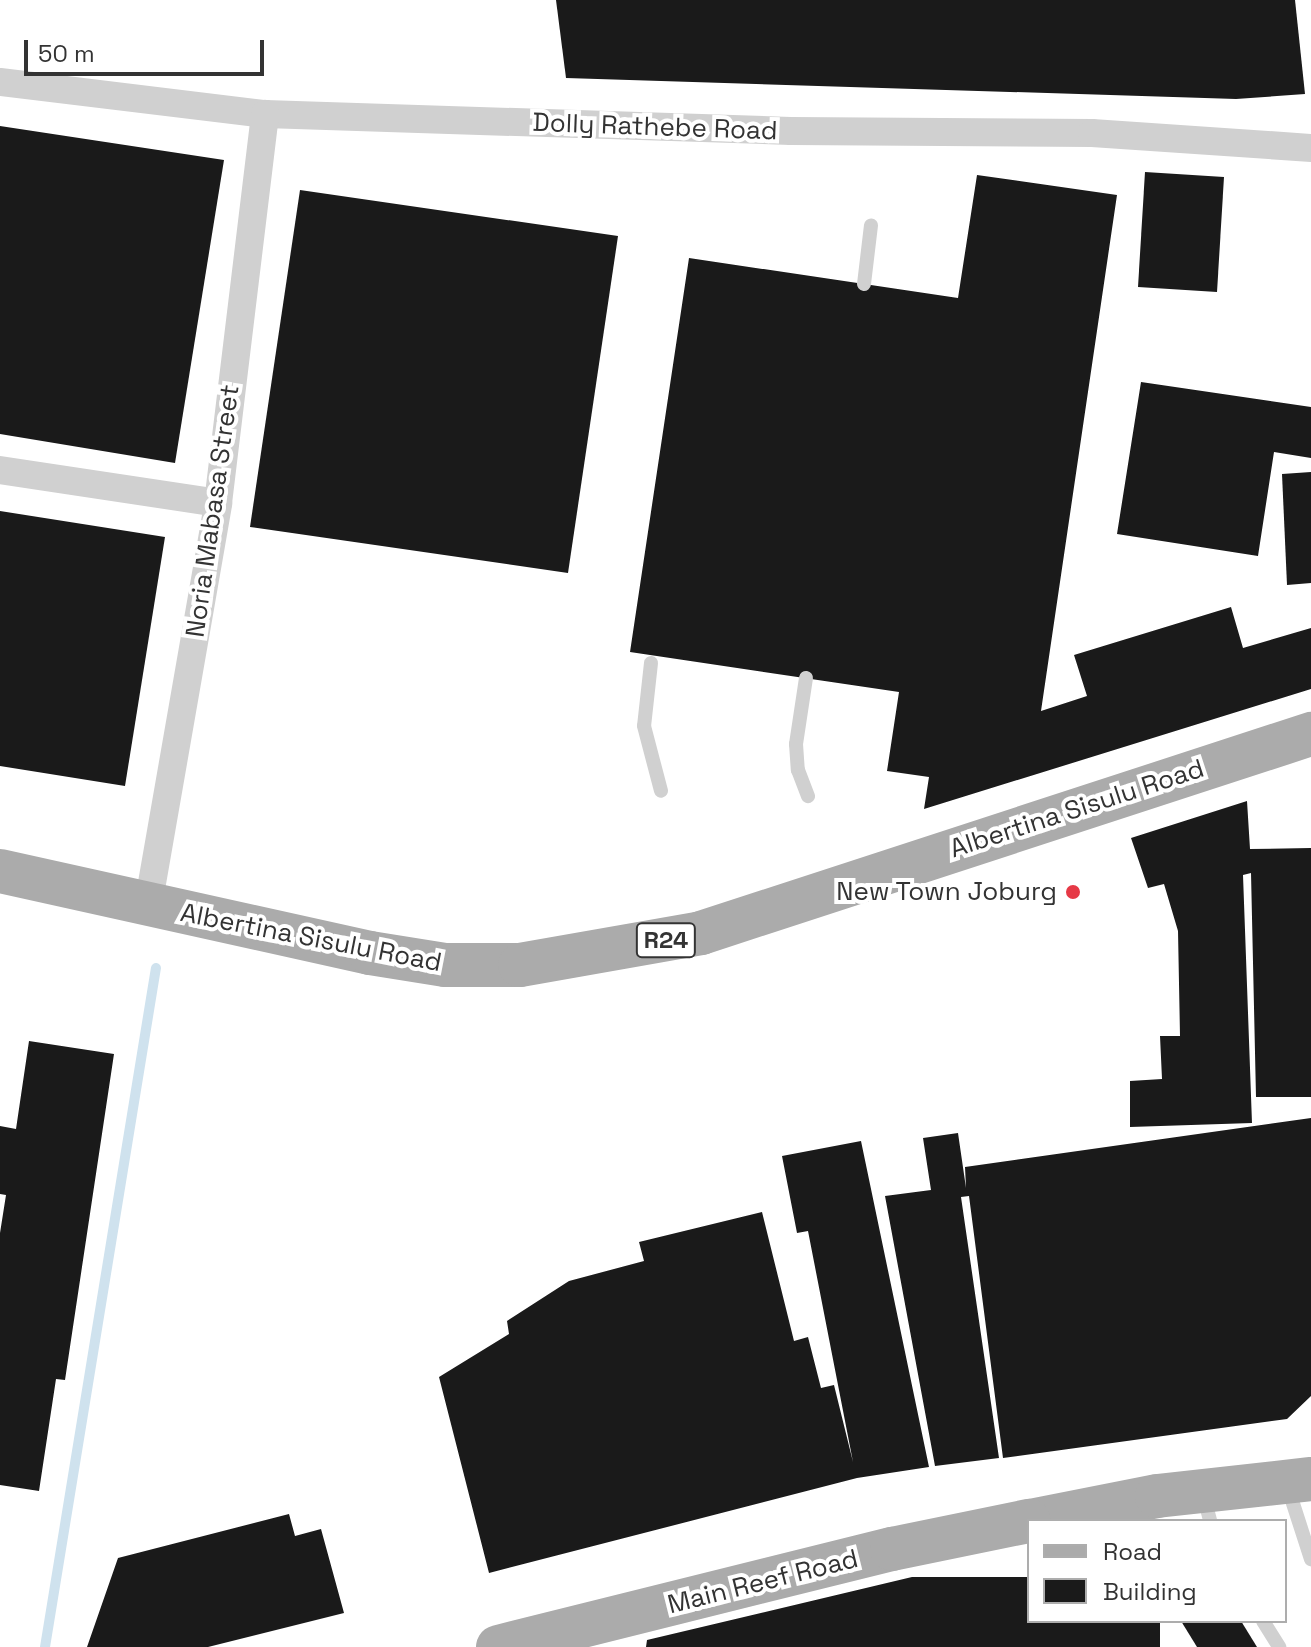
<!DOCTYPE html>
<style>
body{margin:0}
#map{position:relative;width:1311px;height:1647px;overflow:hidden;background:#fff;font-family:"Space Grotesk",sans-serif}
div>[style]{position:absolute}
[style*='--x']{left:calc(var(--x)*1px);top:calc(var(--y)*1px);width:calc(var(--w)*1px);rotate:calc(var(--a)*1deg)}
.stream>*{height:10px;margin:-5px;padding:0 5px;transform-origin:5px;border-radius:5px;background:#cfe2ee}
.building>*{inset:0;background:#1a1a1a}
.lane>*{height:14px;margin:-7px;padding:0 7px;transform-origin:7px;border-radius:7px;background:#d0d0d0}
.street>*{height:28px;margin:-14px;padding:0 14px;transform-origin:14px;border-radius:14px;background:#d0d0d0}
.primary>*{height:44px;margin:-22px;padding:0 22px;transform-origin:22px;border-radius:22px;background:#ababab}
.dots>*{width:22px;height:22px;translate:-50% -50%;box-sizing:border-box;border:4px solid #fff;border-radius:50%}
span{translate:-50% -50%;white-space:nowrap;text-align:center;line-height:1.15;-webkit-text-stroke:8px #fff;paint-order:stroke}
.shield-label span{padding:2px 6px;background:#fff;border:2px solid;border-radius:6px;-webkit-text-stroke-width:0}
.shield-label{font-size:24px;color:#333;font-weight:700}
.street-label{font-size:26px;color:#333}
.poi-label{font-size:26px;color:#333}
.right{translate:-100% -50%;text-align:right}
.legend{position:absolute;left:1027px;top:1519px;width:260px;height:104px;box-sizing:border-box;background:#fff;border:2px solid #adadad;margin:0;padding:10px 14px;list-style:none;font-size:24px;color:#333}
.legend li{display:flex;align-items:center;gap:16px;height:40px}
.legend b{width:40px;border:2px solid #adadad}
.scale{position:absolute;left:24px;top:40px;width:240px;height:36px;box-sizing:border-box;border:4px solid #333;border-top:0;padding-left:10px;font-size:24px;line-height:28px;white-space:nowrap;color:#333;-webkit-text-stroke:6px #fff;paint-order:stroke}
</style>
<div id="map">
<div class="stream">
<i style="--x:45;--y:1647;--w:688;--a:-80.72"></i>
</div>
<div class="building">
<i style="clip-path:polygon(556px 0,1295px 0,1305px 94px,1236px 99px,566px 78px)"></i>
<i style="clip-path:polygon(0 126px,224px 160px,175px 463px,0 434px)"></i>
<i style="clip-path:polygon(1145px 172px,1224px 177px,1217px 292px,1138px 287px)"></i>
<i style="clip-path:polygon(977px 175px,1117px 195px,1041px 711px,1087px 696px,1074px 655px,1231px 607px,1243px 648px,1311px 628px,1311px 689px,924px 809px,929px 777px,887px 771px,899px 692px,630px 652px,689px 258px,958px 298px)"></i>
<i style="clip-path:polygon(300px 190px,618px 236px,568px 573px,250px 527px)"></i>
<i style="clip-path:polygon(1141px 382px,1311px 407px,1311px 458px,1274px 452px,1258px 556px,1117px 534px)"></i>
<i style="clip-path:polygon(1311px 472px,1311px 583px,1287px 585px,1282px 474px)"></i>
<i style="clip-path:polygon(0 511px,165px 537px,125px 786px,0 766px)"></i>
<i style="clip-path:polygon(1247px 801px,1250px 849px,1311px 848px,1311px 1097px,1256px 1097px,1251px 873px,1243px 875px,1252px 1123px,1130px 1127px,1130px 1081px,1162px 1079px,1160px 1036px,1180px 1036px,1178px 931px,1164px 884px,1148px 888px,1131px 838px)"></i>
<i style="clip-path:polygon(29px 1041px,114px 1054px,65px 1380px,56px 1379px,39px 1491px,0 1485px,0 1233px,6px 1195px,0 1194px,0 1126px,16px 1129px)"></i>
<i style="clip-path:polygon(1311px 1118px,1311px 1396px,1287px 1419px,1003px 1458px,969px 1196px,961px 1197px,999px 1458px,935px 1466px,885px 1196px,931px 1190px,923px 1138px,958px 1133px,966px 1188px,965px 1167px)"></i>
<i style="clip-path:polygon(861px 1141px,929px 1467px,857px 1478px,489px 1573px,439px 1377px,509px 1334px,507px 1321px,569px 1281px,644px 1261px,639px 1242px,762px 1212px,794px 1341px,808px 1337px,821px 1388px,834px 1385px,853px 1462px,808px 1231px,797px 1233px,782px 1156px)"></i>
<i style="clip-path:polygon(289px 1514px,295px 1536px,321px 1529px,344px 1613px,208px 1647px,87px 1647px,118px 1558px)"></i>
<i style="clip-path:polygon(912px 1577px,1029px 1577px,1029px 1621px,1160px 1621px,1160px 1647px,646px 1647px,647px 1640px)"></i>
<i style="clip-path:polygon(1181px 1621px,1241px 1621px,1257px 1647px,1197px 1647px)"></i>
</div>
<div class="lane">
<i style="--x:864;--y:284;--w:59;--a:-83.2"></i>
<i style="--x:651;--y:663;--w:63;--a:96.3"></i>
<i style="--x:644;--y:726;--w:67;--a:75.3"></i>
<i style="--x:806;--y:678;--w:67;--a:98.6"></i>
<i style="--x:796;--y:744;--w:26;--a:86"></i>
<i style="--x:798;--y:770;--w:28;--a:69"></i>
<i style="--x:1288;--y:1488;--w:75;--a:72.1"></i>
<i style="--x:1203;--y:1494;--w:28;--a:75"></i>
<i style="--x:1263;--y:1621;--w:31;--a:58"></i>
</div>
<div class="street">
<i style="--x:0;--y:82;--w:267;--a:6.9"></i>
<i style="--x:265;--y:114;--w:526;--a:1.85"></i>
<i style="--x:791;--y:131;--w:301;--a:0.4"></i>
<i style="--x:1092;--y:133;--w:220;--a:3.9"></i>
<i style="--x:0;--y:470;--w:220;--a:8.6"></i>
<i style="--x:148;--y:906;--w:409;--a:-80.1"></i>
<i style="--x:218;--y:503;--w:392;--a:-83.1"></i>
</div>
<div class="primary">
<i style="--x:0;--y:871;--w:379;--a:12.5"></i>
<i style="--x:370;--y:953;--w:76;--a:9.1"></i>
<i style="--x:445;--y:965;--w:75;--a:0"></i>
<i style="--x:520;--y:965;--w:184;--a:-10"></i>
<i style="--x:701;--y:933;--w:642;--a:-18.07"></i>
<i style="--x:1030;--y:1521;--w:129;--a:-11.1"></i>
<i style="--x:1157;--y:1496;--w:155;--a:-6.3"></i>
<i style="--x:498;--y:1647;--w:406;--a:-14"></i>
<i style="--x:892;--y:1549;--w:140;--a:-11.6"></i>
</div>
<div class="dots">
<i style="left:1073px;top:892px;background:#e63946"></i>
</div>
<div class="shield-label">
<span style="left:666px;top:940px">R24</span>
</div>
<div class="street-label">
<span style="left:655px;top:127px;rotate:2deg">Dolly Rathebe Road</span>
<span style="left:213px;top:511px;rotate:-82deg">Noria Mabasa Street</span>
<span style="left:1077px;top:809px;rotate:-18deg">Albertina Sisulu Road</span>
<span style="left:311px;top:938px;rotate:11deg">Albertina Sisulu Road</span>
<span style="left:763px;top:1582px;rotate:-14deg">Main Reef Road</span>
</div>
<div class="poi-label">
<span class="right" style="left:1057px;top:892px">New Town Joburg</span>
</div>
<ul class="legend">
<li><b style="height:10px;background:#ababab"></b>Road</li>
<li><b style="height:22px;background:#1a1a1a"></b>Building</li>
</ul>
<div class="scale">50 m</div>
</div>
